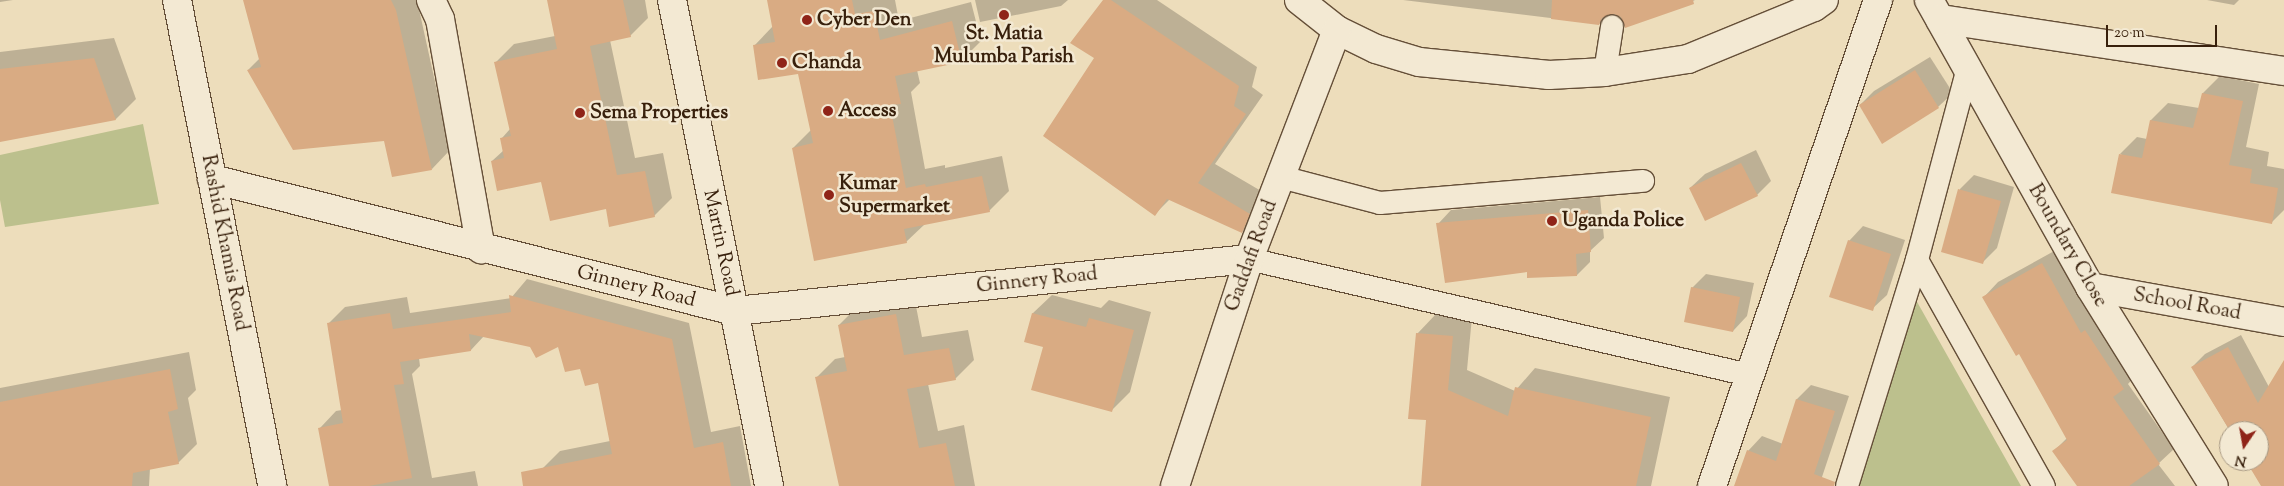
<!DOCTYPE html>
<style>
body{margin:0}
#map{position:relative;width:2284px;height:486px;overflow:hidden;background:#edddbb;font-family:"Sorts Mill Goudy",serif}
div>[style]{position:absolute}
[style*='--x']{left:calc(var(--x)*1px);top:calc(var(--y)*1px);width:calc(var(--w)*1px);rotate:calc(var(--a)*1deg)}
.green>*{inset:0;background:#bcc08d}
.shadow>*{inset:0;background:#0003}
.building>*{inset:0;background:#d9ab83}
.roads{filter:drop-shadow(1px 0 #654f38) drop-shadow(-1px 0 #654f38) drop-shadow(0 1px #654f38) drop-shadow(0 -1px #654f38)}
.lane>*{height:22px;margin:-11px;padding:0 11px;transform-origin:11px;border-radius:11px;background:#f3e9d3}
.street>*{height:28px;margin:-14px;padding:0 14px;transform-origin:14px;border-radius:14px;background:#f3e9d3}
.secondary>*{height:28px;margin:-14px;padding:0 14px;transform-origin:14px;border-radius:14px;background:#f3e9d3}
.dots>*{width:14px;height:14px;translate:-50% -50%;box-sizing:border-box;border:2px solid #f3e9d3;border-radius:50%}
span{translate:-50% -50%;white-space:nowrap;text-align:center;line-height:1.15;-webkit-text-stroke:5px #f3e9d3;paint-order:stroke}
.poi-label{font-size:20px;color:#38200c;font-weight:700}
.left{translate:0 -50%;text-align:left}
.street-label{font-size:20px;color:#38200c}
.north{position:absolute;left:2219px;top:421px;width:50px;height:50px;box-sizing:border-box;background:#f3e9d3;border:1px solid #a89983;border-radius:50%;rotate:192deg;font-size:14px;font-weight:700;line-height:20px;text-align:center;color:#38200c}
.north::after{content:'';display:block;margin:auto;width:18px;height:22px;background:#8f2418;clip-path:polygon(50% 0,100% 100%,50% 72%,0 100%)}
.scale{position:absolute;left:2106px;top:25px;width:111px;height:22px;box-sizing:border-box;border:2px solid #38200c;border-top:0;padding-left:6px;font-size:15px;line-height:18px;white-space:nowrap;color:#38200c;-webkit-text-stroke:4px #f3e9d3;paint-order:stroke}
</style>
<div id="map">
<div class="green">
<i style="clip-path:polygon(143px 124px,159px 204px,5px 227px,0 200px,0 155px)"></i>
<i style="clip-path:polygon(1912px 293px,2021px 486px,1853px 486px)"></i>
</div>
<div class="shadow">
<i style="clip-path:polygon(0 0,13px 0,0 2px)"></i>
<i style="clip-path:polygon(244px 0,417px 0,450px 150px,432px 169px,385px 140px,248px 70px,260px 58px)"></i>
<i style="clip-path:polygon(548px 0,645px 0,648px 18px,630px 36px,610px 40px,635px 158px,663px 153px,672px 198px,654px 216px,607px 208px,492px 161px,504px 150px,502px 138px,510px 129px,496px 62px,514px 44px,555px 36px)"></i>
<i style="clip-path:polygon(768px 0,895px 0,899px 21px,971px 2px,981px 41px,961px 61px,917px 70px,920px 83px,911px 92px,925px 169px,945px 165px,945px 168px,1002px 156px,1009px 191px,989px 211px,925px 224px,906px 242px,793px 148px,811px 130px,799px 73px,754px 46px,773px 26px)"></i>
<i style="clip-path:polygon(975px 0,1068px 0,1061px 6px,980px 22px)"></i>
<i style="clip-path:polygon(1104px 0,1157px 0,1257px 67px,1252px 87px,1263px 95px,1215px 164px,1268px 195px,1261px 213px,1242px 232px,1170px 199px,1155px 214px,1095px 58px)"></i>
<i style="clip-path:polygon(1403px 0,1695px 0,1673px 10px,1622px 16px,1614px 13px,1599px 24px)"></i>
<i style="clip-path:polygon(2207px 0,2239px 0,2234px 5px)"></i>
<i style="clip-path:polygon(114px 38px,136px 99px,116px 119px,0 141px,0 52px)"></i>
<i style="clip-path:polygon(1930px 57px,1953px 93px,1938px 107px,1860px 105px,1874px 91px)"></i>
<i style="clip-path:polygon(2220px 76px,2259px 84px,2246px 147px,2269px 152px,2267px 166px,2284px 169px,2284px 210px,2272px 222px,2120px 154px,2137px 137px,2147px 139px,2151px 120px,2168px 103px,2199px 108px,2203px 93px)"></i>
<i style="clip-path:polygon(1756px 150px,1771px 181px,1757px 195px,1690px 188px,1705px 174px)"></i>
<i style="clip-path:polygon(1974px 175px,2014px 187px,1997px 248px,1983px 262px,1942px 251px,1960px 189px)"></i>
<i style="clip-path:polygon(1600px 197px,1604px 238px,1590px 251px,1590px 262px,1577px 275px,1528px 270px,1438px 224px,1451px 210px)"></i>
<i style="clip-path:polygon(1863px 226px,1905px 240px,1887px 295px,1872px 309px,1849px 241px)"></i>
<i style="clip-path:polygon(2056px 250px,2137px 374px,2128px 384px,2174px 449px,2158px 464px,2175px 486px,2079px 486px,2054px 451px,2067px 438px,2020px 352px,1984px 297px,1998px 282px)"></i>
<i style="clip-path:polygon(1706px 274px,1754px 283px,1747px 316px,1733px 331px,1692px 288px)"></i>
<i style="clip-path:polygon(527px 279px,689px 323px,711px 432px,740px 426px,751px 486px,547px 486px,543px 468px,560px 451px,610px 441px,599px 382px,559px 345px,530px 346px,484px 336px,471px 350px,419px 358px,420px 366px,412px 374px,432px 478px,475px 471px,478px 486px,331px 486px,320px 428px,336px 411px,342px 410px,328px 324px,345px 307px,407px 297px,410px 313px,511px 298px)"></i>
<i style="clip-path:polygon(1052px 295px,1101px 308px,1109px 300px,1151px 312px,1130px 392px,1111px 411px,1045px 346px,1026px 341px,1033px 313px)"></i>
<i style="clip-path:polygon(914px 296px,922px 337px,968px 330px,974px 360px,955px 379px,928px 384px,938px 431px,964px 425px,975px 486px,842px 486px,817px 377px,835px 359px,845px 357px,839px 325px,858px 306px)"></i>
<i style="clip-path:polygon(1436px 314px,1472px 317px,1467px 370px,1515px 391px,1535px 368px,1670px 397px,1651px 486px,1422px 486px,1427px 419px,1417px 334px)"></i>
<i style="clip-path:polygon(2241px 335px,2269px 387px,2284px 365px,2284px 486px,2263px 486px,2248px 461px,2259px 461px,2259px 431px,2230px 431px,2192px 367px,2205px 354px)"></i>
<i style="clip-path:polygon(189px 352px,196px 390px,188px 398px,197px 444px,178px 463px,150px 468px,149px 486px,0 486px,0 388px)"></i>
<i style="clip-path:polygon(1811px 385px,1849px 396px,1819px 486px,1735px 486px,1748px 451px,1762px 436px,1783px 444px,1797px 399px)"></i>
</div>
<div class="building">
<i style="clip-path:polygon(243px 0,391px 0,396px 10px,432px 170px,392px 177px,384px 141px,293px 150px,247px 70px,261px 67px)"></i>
<i style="clip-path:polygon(547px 0,623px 0,631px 37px,590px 46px,617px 175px,645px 171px,655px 217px,609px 227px,606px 209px,550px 221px,541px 182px,497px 191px,491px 161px,504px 158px,500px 138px,511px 136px,494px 62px,557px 49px)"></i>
<i style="clip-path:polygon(767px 0,852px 0,855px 14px,874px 11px,880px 40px,952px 21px,962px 62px,895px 76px,901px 104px,890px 105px,906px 188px,925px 184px,926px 187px,982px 176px,990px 212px,904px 229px,907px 243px,814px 261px,792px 148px,813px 143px,798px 74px,758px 80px,753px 45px,775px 42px)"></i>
<i style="clip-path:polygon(1103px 0,1111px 0,1239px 86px,1234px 106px,1246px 114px,1198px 183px,1250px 214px,1242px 233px,1167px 199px,1155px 216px,1043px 136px,1094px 58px,1070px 43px)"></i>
<i style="clip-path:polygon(1552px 0,1693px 0,1694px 4px,1625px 28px,1621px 17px,1614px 14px,1602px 18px,1599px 25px,1551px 19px)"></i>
<i style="clip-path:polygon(94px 58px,116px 120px,0 142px,0 69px)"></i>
<i style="clip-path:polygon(1915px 70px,1939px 108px,1882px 144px,1859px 105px)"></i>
<i style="clip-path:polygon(2202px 93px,2243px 101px,2229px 165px,2252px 169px,2250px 183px,2278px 188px,2272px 224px,2111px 193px,2119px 154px,2142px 158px,2150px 120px,2193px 128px)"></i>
<i style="clip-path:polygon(1741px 163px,1758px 196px,1705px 221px,1689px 188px)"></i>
<i style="clip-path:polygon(1958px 189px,2001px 201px,1983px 264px,1941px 252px)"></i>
<i style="clip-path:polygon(1588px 210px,1591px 252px,1576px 254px,1577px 276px,1527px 278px,1527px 272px,1445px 283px,1436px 223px)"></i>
<i style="clip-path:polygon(1848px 240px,1891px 254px,1873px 311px,1829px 297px)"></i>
<i style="clip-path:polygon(2042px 263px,2081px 333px,2085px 330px,2124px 389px,2113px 397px,2160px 464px,2129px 486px,2077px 486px,2052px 451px,2067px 440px,2019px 354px,2016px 356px,1982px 297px)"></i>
<i style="clip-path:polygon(1691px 287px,1740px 297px,1733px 332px,1684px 322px)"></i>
<i style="clip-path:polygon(509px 295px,672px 339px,694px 448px,723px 442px,731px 486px,523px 486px,521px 472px,612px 454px,598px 383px,585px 386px,580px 369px,565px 372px,558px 347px,536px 358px,530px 347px,469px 334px,471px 351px,400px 362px,404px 384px,394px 385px,412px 478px,369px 486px,329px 486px,318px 428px,343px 423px,327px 323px,390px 313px,393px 329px,511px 312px)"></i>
<i style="clip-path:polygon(1032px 313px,1086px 327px,1089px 318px,1134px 330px,1112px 412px,1031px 390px,1043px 347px,1024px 342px)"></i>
<i style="clip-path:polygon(896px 314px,904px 355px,949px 348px,956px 380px,907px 389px,919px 448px,946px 443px,955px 486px,839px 486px,815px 377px,847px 371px,838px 325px)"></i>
<i style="clip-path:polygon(1416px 333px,1453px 336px,1448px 390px,1508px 416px,1515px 387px,1651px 417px,1636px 486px,1421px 486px,1426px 420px,1408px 419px)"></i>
<i style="clip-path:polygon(2228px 347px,2258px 403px,2284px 360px,2284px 486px,2261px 486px,2246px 461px,2259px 461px,2259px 431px,2230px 431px,2191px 367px)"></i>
<i style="clip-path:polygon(170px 369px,178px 409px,168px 412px,179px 464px,133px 473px,132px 486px,0 486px,0 402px)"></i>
<i style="clip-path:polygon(1796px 399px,1835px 411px,1814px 474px,1835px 482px,1834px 486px,1734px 486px,1747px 450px,1776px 461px)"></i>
</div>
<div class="roads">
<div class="lane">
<i style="--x:1968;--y:68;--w:199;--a:104.9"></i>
<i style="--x:1917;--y:260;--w:259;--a:60.7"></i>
<i style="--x:1605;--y:72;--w:46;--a:-81.2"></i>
<i style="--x:1281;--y:177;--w:102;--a:14.7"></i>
<i style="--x:1380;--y:203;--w:264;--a:-4.8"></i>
<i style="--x:1249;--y:259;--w:513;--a:13.06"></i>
<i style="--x:1847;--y:486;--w:237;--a:-72.8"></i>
</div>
<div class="street">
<i style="--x:431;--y:0;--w:21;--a:65"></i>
<i style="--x:440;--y:19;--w:234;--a:79.9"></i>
<i style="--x:1929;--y:0;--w:329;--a:60.7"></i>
<i style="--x:2090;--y:287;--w:234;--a:58.1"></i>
<i style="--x:1940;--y:19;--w:348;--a:8.6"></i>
<i style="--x:212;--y:179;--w:539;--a:14.17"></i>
<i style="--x:735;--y:311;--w:517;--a:-5.78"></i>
<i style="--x:2090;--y:287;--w:197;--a:10.2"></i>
<i style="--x:1712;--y:486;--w:514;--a:-71.14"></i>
</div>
<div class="secondary">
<i style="--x:177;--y:0;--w:495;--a:78.9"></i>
<i style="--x:672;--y:0;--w:496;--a:78.7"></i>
<i style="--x:1299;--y:0;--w:48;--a:38.3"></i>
<i style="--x:1337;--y:30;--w:43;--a:26"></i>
<i style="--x:1376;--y:49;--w:45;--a:16.8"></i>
<i style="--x:1419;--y:62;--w:131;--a:5.7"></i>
<i style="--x:1549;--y:75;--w:56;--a:-3.1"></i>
<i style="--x:1605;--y:72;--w:84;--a:-8.9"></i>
<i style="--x:1688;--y:59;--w:136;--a:-22.4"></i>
<i style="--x:1814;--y:7;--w:12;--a:-35"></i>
<i style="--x:1175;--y:486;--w:239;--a:-71.9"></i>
<i style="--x:1249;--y:259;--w:245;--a:-69"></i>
</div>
</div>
<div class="dots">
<i style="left:1004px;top:15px;background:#8f2418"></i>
<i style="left:807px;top:20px;background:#8f2418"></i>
<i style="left:782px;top:63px;background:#8f2418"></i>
<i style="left:828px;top:111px;background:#8f2418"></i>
<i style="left:580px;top:113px;background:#8f2418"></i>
<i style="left:829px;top:195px;background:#8f2418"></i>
<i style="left:1552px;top:221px;background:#8f2418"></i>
</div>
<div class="poi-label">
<span class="left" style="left:817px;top:20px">Cyber Den</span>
<span style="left:1004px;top:46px">St. Matia<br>Mulumba Parish</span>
<span class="left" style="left:792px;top:63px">Chanda</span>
<span class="left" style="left:838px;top:111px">Access</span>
<span class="left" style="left:590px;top:113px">Sema Properties</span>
<span class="left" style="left:839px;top:196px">Kumar<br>Supermarket</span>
<span class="left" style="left:1562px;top:221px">Uganda Police</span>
</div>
<div class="street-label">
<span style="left:224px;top:243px;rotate:79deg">Rashid Khamis Road</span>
<span style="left:720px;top:243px;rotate:78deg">Martin Road</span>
<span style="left:2067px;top:246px;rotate:60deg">Boundary Close</span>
<span style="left:1252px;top:256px;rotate:-70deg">Gaddafi Road</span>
<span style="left:1037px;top:281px;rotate:-6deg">Ginnery Road</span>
<span style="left:636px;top:287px;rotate:14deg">Ginnery Road</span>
<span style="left:2187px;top:305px;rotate:10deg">School Road</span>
</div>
<div class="north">N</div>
<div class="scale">20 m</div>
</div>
